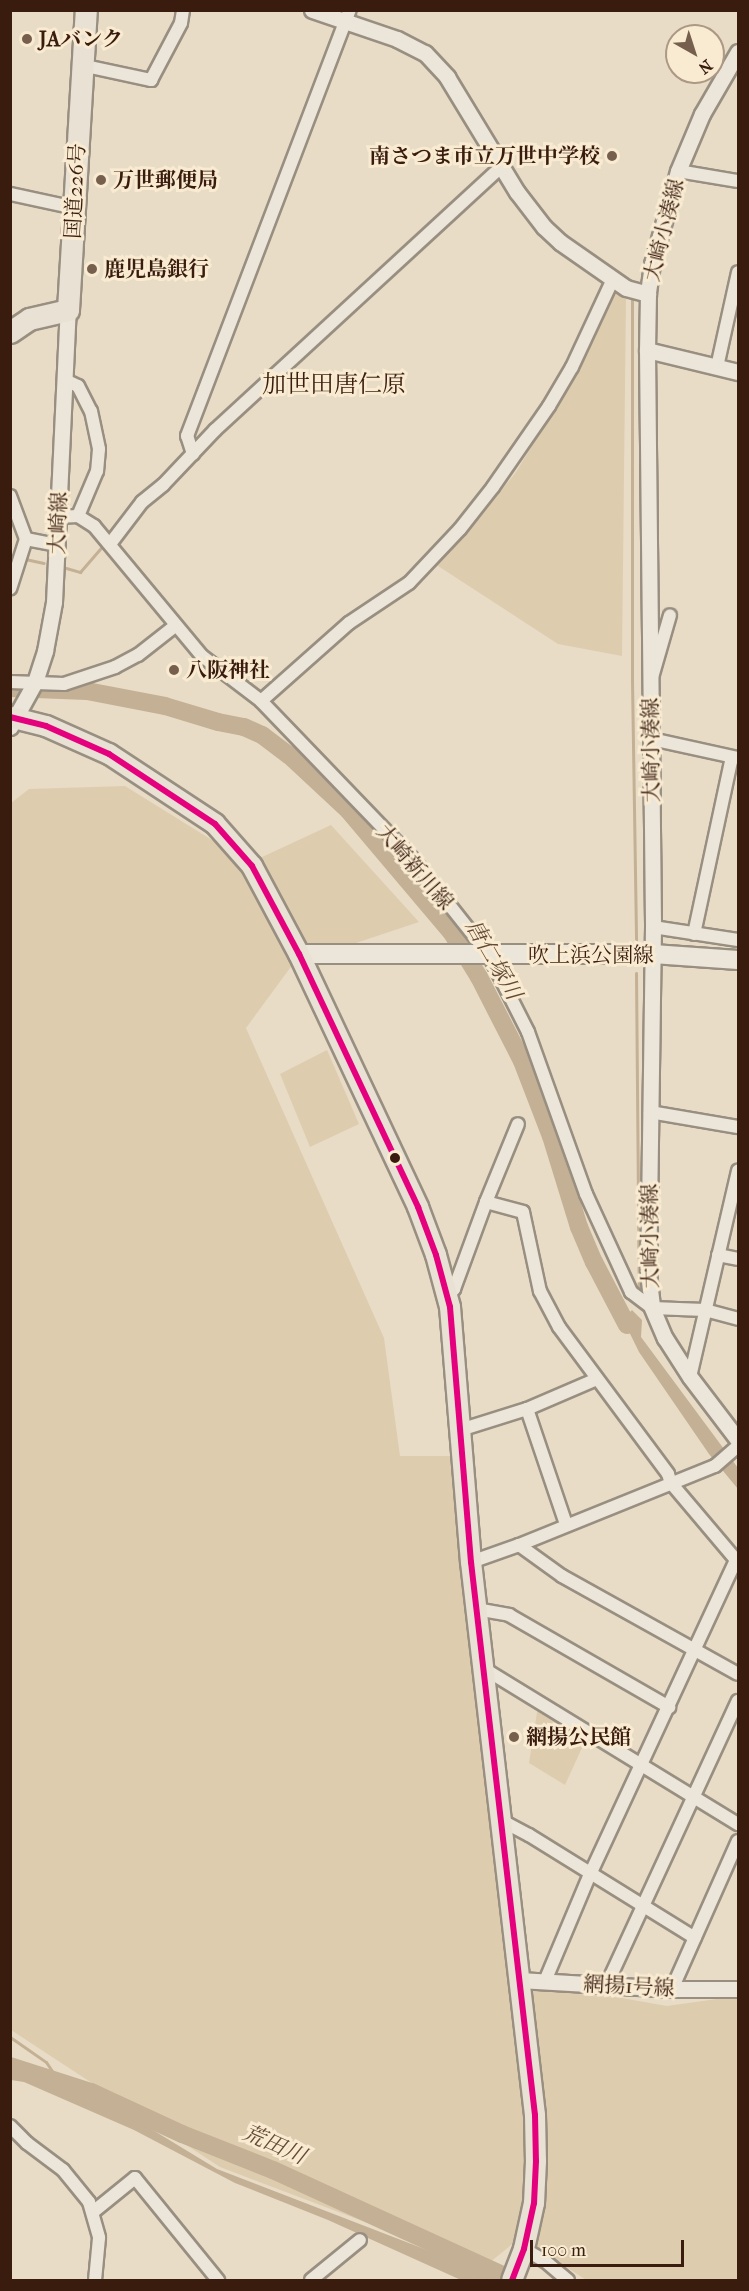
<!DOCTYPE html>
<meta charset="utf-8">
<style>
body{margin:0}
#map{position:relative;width:749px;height:2291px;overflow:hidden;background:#e8dcc6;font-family:"IM FELL French Canon","Noto Serif JP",serif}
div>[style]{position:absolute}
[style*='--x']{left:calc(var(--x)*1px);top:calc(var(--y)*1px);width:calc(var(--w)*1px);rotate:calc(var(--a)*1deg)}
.green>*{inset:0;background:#deccaf}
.water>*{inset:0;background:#c4b094}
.stream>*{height:3px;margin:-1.5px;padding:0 1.5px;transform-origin:1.5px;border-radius:1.5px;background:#c4b094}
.river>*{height:18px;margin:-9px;padding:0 9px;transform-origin:9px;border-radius:9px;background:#c4b094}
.roads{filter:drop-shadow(2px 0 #998f81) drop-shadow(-2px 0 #998f81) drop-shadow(0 2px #998f81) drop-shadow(0 -2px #998f81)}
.minor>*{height:12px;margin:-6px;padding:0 6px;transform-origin:6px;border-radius:6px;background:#ebe5da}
.tertiary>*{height:15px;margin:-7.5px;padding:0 7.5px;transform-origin:7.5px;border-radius:7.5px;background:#ebe5da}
.secondary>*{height:18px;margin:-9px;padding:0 9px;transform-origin:9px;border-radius:9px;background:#ebe5da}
.primary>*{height:20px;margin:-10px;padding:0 10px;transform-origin:10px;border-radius:10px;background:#e8e1d4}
.trunk>*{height:21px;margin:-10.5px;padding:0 10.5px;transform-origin:10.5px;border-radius:10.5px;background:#e8e1d4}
.bus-1>*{height:6px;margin:-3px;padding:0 3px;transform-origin:3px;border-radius:3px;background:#e5007d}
.dots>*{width:16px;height:16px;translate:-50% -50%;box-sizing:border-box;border:3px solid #f8ebd2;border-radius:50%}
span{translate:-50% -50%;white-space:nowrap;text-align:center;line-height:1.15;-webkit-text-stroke:6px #f8ebd2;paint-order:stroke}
.poi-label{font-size:21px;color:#3a1c0e;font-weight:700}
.left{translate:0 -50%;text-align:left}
.right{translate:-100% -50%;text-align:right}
.street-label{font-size:21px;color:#3a1c0e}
.water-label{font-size:22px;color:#654936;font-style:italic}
.quarter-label{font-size:24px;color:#3a1c0e}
.frame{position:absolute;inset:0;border:12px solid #3a1c0e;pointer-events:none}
.north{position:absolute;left:665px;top:24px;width:60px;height:60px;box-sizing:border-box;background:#f8ebd2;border:2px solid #ac9884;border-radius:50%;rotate:141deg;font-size:16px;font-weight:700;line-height:24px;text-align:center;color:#3a1c0e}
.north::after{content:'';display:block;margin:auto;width:21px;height:27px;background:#775f4e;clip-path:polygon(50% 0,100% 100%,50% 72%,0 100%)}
.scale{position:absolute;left:530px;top:2240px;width:154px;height:27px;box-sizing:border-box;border:3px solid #3a1c0e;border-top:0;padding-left:8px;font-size:18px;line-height:21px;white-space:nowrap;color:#3a1c0e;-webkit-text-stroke:4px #f8ebd2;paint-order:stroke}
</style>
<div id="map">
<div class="green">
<i style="clip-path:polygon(616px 291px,626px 299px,622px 656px,558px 644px,435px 564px,479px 519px,516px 472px,562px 397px)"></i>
<i style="clip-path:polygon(125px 786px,249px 863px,331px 825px,419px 922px,293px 964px,246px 1028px,384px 1338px,400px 1456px,452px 1456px,520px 1980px,667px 2006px,738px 1996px,738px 2280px,586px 2280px,521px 2237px,484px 2267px,220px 2167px,11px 2030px,11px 803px,29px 789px)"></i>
<i style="clip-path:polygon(327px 1050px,359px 1124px,310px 1147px,280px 1074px)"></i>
<i style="clip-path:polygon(538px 1706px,586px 1739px,565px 1785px,529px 1763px)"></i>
</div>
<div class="water">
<i style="clip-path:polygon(615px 1303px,629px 1313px,632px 1310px,642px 1320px,641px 1337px,738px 1468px,738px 1489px,709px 1454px,639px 1352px)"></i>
<i style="clip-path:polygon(11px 2072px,29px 2076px,138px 2121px,217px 2169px,471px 2267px,513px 2280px,461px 2280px,328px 2220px,235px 2183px,134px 2130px,24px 2082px,11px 2080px)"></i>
</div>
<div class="stream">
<i style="--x:632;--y:299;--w:382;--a:90"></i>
<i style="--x:632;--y:681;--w:259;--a:89.1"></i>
<i style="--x:168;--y:472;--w:24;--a:-52"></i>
<i style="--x:25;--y:559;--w:19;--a:12"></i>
<i style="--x:66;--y:568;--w:15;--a:16"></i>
<i style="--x:80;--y:572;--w:33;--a:-49"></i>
<i style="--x:636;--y:973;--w:317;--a:89.5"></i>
<i style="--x:10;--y:2037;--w:44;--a:34.8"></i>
<i style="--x:46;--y:2062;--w:25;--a:56"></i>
</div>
<div class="river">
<i style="--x:10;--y:688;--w:77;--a:2.2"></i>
<i style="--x:87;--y:691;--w:79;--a:10.9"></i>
<i style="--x:165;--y:706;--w:55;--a:16.8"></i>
<i style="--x:218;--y:722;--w:26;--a:11"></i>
<i style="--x:244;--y:727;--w:20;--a:24"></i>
<i style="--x:262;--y:735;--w:34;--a:37"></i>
<i style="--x:289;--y:755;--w:81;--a:43"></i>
<i style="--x:348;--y:810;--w:161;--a:49.8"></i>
<i style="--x:452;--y:933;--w:52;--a:58.5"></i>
<i style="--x:479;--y:977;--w:94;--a:62.9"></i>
<i style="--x:522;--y:1061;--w:80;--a:68.9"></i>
<i style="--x:551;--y:1136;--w:95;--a:72.9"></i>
<i style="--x:579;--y:1227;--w:38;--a:67"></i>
<i style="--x:594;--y:1262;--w:71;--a:62.4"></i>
<i style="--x:10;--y:2066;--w:85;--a:17.8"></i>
<i style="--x:91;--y:2092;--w:100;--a:24.8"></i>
<i style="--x:182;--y:2134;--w:98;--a:21.6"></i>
<i style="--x:273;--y:2170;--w:264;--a:24.6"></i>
</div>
<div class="roads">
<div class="minor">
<i style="--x:81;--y:65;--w:72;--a:12.1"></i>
<i style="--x:151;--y:80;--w:64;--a:-62.2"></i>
<i style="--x:181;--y:23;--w:13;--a:-81"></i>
<i style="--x:678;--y:171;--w:61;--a:9.5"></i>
<i style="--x:10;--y:194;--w:66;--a:12.2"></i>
<i style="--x:717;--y:367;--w:97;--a:-77.5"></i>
<i style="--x:65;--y:380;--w:14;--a:25"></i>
<i style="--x:78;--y:386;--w:28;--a:63"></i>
<i style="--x:91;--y:411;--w:39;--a:78"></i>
<i style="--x:99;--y:449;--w:22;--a:95"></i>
<i style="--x:97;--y:471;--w:49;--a:112.9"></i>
<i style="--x:193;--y:454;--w:19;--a:-108"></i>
<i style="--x:187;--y:436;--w:456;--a:-69.1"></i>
<i style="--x:10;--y:496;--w:46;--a:69.6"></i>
<i style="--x:26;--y:539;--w:52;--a:107.7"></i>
<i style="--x:58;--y:517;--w:20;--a:-3"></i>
<i style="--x:78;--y:516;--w:19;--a:32"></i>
<i style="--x:94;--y:526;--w:169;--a:50.3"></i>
<i style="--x:202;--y:656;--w:74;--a:37.3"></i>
<i style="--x:261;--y:701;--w:219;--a:46.1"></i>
<i style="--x:413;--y:859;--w:122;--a:51.6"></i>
<i style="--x:489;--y:955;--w:86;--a:63.1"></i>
<i style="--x:528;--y:1032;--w:172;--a:70.3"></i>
<i style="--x:586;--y:1194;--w:108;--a:65.3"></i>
<i style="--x:631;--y:1292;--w:26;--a:37"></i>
<i style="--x:652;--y:1308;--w:53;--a:2.2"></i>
<i style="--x:705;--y:1310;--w:34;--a:15"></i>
<i style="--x:26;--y:539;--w:32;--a:11"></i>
<i style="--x:110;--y:544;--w:53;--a:-52.7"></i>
<i style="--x:142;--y:502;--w:27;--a:-39"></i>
<i style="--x:163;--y:485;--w:76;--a:-46.6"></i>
<i style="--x:215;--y:430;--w:389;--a:-42.6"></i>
<i style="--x:653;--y:674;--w:61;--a:-73.9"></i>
<i style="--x:10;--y:682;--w:54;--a:2.1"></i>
<i style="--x:64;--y:684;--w:54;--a:-18.4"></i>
<i style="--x:115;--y:667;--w:26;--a:-28"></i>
<i style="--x:138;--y:655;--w:47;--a:-38.1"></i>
<i style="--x:261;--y:701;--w:118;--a:-41.6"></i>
<i style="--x:349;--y:623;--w:72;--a:-33.7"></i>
<i style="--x:409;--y:583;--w:74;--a:-46.6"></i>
<i style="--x:460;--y:529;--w:53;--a:-51.8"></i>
<i style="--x:493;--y:487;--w:98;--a:-55.3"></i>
<i style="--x:549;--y:406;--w:45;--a:-59.5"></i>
<i style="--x:572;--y:367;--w:97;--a:-65"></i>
<i style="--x:651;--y:739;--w:89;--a:12.3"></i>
<i style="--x:653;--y:927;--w:86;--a:8.7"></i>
<i style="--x:694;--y:934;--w:181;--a:-77.9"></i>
<i style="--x:650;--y:1112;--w:89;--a:9.7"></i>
<i style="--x:486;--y:1202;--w:84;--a:-67.7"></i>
<i style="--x:718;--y:1255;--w:20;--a:11"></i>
<i style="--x:447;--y:1297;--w:11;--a:-49"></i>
<i style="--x:454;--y:1289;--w:93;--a:-69.8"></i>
<i style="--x:486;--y:1202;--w:38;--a:15"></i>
<i style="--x:523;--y:1212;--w:81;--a:77.9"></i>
<i style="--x:540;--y:1291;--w:41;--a:62.2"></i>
<i style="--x:559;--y:1327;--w:183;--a:53.4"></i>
<i style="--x:668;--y:1474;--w:9;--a:72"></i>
<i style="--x:671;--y:1483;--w:101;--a:49.8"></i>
<i style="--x:736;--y:1560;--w:346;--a:114.9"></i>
<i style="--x:590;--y:1874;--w:116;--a:112.8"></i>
<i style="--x:690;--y:1377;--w:212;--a:-76.9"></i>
<i style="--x:527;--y:1409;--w:121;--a:71.3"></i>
<i style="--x:460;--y:1430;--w:70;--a:-17.4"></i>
<i style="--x:527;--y:1409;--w:76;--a:-23.2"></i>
<i style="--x:519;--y:1545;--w:53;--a:35.8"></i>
<i style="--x:562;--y:1576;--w:201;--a:29.1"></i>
<i style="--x:471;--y:1562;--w:51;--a:-19.5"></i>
<i style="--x:519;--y:1545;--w:211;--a:-22"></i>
<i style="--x:715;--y:1466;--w:30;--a:-41"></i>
<i style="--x:476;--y:1609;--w:34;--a:10"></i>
<i style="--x:509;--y:1615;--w:185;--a:29.9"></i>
<i style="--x:483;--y:1668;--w:299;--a:31.5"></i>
<i style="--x:500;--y:1826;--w:8;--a:-14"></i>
<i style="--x:508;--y:1824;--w:24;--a:28"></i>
<i style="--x:529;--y:1835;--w:195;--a:31.8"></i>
<i style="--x:607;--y:1984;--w:312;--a:-65.2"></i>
<i style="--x:672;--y:1989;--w:162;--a:-66"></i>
<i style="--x:10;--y:2126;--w:24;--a:45"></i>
<i style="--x:27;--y:2143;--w:45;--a:36.9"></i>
<i style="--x:63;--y:2170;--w:41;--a:50.9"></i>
<i style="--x:89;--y:2202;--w:37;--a:74"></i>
<i style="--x:99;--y:2238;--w:42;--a:95.4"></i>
<i style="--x:93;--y:2212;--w:54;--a:-39"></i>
<i style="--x:135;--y:2178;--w:132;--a:50.9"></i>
<i style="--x:524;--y:2249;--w:24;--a:30"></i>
<i style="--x:545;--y:2261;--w:30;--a:40"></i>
<i style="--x:311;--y:2280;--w:63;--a:-39.2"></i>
</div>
<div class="tertiary">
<i style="--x:312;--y:10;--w:90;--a:18.8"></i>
<i style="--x:397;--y:39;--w:31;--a:27"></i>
<i style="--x:425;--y:53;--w:33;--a:47"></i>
<i style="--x:447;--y:77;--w:135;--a:58.7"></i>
<i style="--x:517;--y:192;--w:44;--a:52.4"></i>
<i style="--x:544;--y:227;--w:22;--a:43"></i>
<i style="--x:560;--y:242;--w:80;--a:34.9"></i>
<i style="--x:626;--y:288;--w:23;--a:15"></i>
<i style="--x:738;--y:52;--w:72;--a:120.1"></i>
<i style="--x:702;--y:114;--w:62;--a:112.8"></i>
<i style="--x:678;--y:171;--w:97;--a:105.6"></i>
<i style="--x:652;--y:264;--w:30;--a:98"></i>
<i style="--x:648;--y:294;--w:56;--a:91"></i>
<i style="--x:647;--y:350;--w:577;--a:89.4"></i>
<i style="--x:653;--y:927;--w:346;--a:90.8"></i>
<i style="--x:648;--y:1273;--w:35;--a:83"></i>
<i style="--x:652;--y:1308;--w:33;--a:67"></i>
<i style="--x:665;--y:1338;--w:46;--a:57.3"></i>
<i style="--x:690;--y:1377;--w:79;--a:52.7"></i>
<i style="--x:647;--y:350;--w:94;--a:13.6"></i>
<i style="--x:10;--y:727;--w:51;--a:-60.9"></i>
<i style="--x:35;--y:682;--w:33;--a:-72"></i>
<i style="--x:45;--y:651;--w:50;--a:-79.6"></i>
<i style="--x:54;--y:602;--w:292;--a:-87.3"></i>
<i style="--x:519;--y:1980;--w:153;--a:3.4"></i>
<i style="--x:672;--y:1989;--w:66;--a:0"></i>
</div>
<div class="secondary">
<i style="--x:299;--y:954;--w:354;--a:0"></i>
<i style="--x:653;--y:954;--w:85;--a:4"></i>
</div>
<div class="primary">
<i style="--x:10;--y:717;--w:37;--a:14"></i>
<i style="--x:46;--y:726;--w:69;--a:24"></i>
<i style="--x:109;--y:754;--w:127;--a:33.4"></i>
<i style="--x:215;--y:824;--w:56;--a:48.6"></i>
<i style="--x:252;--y:866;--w:100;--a:61.9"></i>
<i style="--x:299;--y:954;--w:280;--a:64.8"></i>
<i style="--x:418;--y:1207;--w:51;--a:69.4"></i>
<i style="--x:436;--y:1255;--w:54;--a:74.9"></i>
<i style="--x:450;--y:1307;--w:256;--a:85.3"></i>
<i style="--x:471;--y:1562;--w:557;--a:83.4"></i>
<i style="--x:535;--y:2115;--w:46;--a:88.8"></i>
<i style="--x:536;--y:2161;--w:42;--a:92.7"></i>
<i style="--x:534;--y:2203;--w:47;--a:102.3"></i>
<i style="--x:524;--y:2249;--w:33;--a:111"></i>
</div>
<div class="trunk">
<i style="--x:10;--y:332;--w:23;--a:-34"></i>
<i style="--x:29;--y:319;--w:40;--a:-13"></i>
<i style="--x:68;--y:310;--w:301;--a:-86.6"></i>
</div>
</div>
<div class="bus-1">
<i style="--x:10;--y:717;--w:37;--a:14"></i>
<i style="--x:46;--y:726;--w:69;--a:24"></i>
<i style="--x:109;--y:754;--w:127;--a:33.4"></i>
<i style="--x:215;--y:824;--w:56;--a:48.6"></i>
<i style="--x:252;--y:866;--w:100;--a:61.9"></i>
<i style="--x:299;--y:954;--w:280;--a:64.8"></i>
<i style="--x:418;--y:1207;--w:51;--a:69.4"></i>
<i style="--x:436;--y:1255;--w:54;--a:74.9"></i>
<i style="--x:450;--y:1307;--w:256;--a:85.3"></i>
<i style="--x:471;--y:1562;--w:557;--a:83.4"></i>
<i style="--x:535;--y:2115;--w:46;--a:88.8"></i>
<i style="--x:536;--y:2161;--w:42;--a:92.7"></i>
<i style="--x:534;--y:2203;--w:47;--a:102.3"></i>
<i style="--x:524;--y:2249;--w:33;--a:111"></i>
</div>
<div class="dots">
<i style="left:27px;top:39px;background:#775f4e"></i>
<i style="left:612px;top:156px;background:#775f4e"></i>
<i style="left:101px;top:180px;background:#775f4e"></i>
<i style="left:92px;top:269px;background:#775f4e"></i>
<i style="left:174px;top:670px;background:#775f4e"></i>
<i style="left:395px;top:1158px;background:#3a1c0e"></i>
<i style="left:514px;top:1737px;background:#775f4e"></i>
</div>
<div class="poi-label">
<span class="left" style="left:39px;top:39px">JAバンク</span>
<span class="right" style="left:600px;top:156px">南さつま市立万世中学校</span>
<span class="left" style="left:113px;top:180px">万世郵便局</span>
<span class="left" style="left:104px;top:269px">鹿児島銀行</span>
<span class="left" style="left:186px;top:670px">八阪神社</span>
<span class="left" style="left:526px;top:1737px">網揚公民館</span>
</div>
<div class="street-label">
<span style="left:75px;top:191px;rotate:-87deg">国道226号</span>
<span style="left:664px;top:230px;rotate:-76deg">大崎小湊線</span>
<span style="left:58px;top:523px;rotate:-88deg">大崎線</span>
<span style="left:651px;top:750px;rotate:-91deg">大崎小湊線</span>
<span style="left:415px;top:867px;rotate:49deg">大崎新川線</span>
<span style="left:591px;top:955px">吹上浜公園線</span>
<span style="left:650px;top:1236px;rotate:-91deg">大崎小湊線</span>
<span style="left:629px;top:1986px;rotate:3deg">網揚1号線</span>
</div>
<div class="water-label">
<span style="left:493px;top:960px;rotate:60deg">唐仁塚川</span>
<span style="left:274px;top:2145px;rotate:24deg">荒田川</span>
</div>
<div class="quarter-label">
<span style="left:334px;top:385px">加世田唐仁原</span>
</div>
<div class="frame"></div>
<div class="north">N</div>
<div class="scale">100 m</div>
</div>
